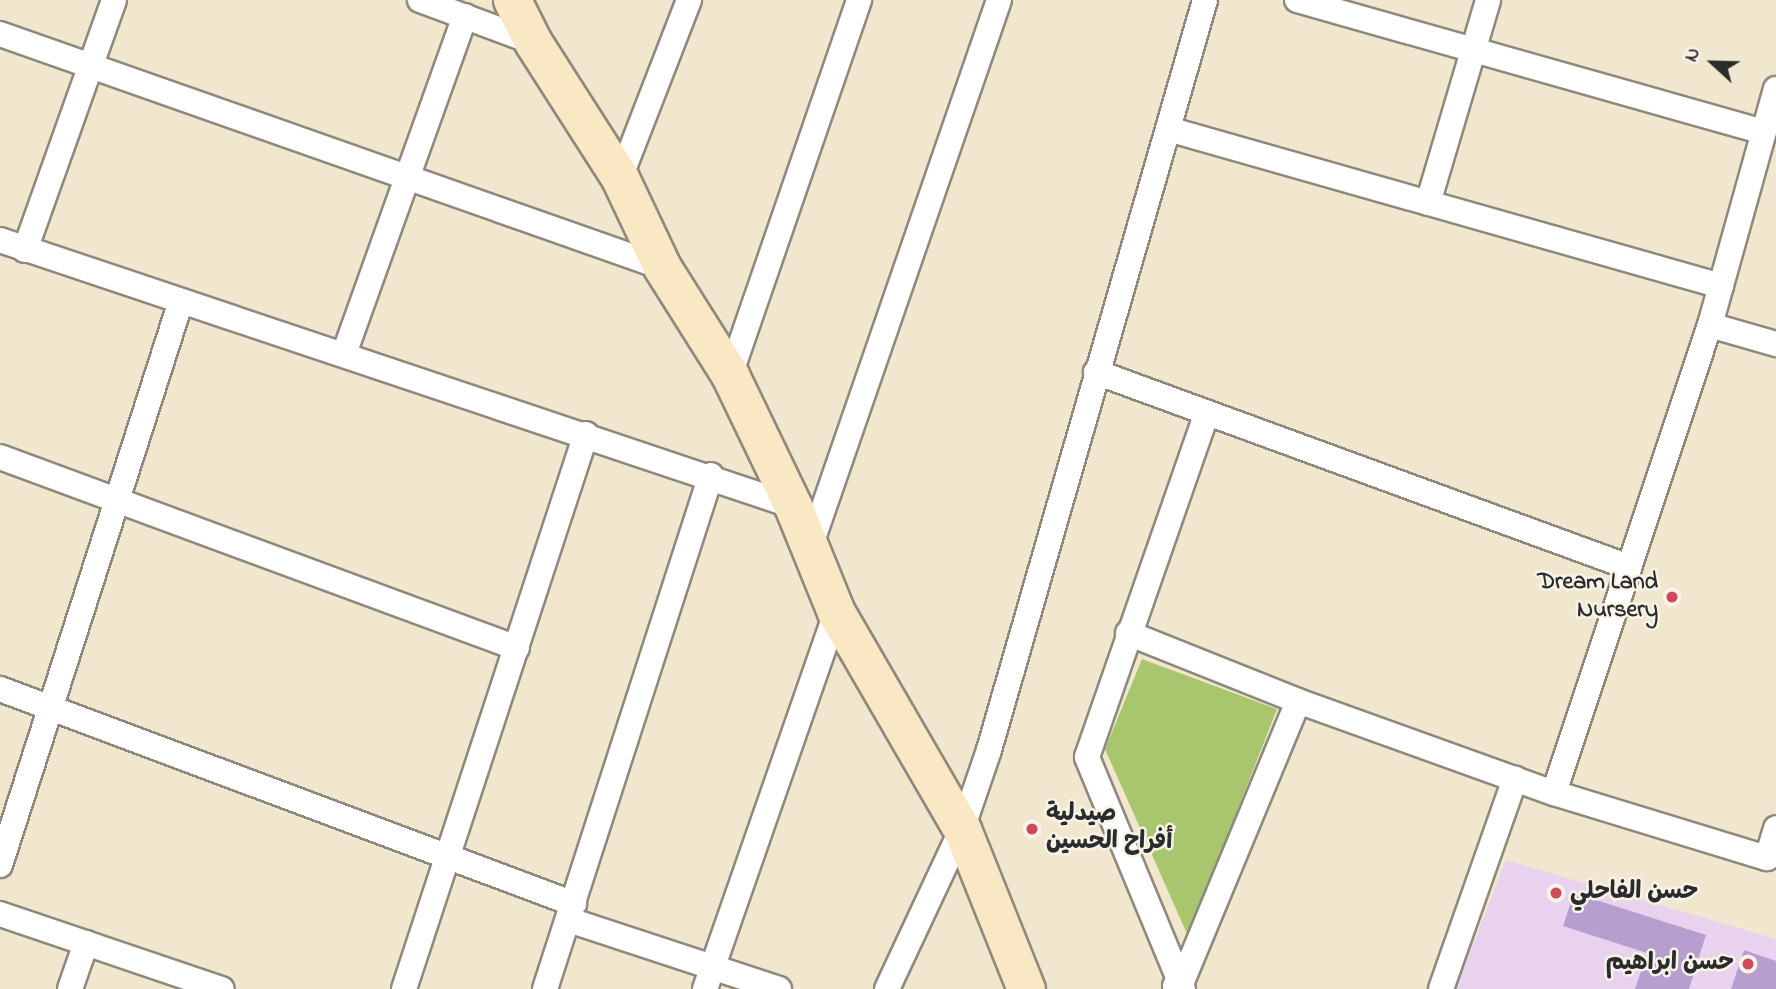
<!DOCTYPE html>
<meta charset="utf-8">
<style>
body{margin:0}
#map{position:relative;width:1776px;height:989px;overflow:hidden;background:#f0e7ce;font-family:"Indie Flower","Playpen Sans Arabic",sans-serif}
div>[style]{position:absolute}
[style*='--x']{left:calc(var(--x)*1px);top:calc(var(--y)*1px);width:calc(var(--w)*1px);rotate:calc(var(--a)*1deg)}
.built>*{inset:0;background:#e8d2ee}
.green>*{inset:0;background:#a8c66d}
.building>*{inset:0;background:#b69ecf}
.roads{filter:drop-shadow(2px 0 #8e897c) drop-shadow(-2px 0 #8e897c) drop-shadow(0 2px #8e897c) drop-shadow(0 -2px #8e897c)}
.street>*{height:24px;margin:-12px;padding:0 12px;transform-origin:12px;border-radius:12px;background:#fff}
.secondary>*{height:37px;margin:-18.5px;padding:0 18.5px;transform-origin:18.5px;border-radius:18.5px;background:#fae7c3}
.dots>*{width:19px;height:19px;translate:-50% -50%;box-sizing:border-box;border:4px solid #f7f3e8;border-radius:50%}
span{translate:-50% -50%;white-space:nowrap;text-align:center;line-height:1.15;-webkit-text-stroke:5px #f7f3e8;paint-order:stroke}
.poi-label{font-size:24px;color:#2b2b2b;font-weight:700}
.right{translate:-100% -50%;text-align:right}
.left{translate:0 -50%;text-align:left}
.north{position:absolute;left:1678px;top:28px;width:70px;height:70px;-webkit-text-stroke:5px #f7f3e8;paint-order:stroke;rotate:292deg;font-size:19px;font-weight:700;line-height:28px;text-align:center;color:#2b2b2b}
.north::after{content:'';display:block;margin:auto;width:24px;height:32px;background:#2b2b2b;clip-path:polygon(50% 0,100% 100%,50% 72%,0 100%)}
</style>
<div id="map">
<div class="built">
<i style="clip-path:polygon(1506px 860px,1776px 939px,1776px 989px,1456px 989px)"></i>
</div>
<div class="green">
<i style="clip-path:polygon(1142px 659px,1277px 709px,1188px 936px,1105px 749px)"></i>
</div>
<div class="building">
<i style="clip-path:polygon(1574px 893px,1706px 935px,1689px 989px,1635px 989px,1647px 953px,1563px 926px)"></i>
<i style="clip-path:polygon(1744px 950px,1776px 961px,1776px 989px,1731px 989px)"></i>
</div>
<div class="roads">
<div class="street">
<i style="--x:420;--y:0;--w:121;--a:20.4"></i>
<i style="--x:1297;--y:0;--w:485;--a:15.8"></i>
<i style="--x:0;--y:34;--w:702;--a:19.39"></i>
<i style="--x:1168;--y:129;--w:575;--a:15.85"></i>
<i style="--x:620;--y:178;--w:191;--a:-68.8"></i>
<i style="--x:1428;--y:203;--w:212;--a:-73.5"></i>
<i style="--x:0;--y:240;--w:836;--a:18.54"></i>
<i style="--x:25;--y:250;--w:265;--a:-70.4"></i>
<i style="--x:1710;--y:325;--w:69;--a:16.1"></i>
<i style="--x:344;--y:354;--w:359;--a:-70.3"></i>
<i style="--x:1096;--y:372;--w:568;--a:20.1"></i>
<i style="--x:730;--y:375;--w:397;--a:-71"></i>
<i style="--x:0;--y:457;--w:551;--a:20.28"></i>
<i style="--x:809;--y:550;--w:582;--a:-70.94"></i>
<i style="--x:1128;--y:633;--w:183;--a:21.8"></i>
<i style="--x:1298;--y:701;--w:272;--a:19.8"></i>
<i style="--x:1554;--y:793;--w:223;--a:17"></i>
<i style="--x:1767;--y:858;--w:31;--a:-73"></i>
<i style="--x:0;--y:689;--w:613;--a:20.53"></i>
<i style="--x:1554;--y:793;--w:493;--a:-71.6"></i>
<i style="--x:1710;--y:325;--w:245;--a:-74.4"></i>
<i style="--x:0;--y:865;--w:592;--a:-72.21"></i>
<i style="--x:0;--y:914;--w:234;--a:18.7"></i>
<i style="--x:569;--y:920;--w:221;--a:18.2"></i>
<i style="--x:1175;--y:986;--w:6;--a:-18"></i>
<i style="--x:1181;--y:984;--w:306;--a:-67.5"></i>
<i style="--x:70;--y:989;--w:49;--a:-70.8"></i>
<i style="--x:404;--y:989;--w:584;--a:-71.84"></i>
<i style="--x:545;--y:989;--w:540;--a:-72.1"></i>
<i style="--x:705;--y:989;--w:399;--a:-70.8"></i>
<i style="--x:887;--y:989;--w:177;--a:-64.9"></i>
<i style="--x:962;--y:829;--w:83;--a:-71.1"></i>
<i style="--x:989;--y:750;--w:780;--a:-73.93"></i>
<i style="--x:1183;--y:989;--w:251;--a:-112.5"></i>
<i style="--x:1087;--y:757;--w:364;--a:-70.8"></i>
<i style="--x:1441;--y:989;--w:223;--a:-70.6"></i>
</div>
<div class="secondary">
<i style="--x:512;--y:0;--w:47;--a:63.4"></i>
<i style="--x:533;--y:42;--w:161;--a:57.4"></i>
<i style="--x:620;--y:178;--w:98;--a:64.7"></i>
<i style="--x:662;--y:267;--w:128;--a:57.8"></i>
<i style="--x:730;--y:375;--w:145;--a:64.3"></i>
<i style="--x:793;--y:506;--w:114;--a:67.9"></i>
<i style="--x:836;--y:612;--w:251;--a:59.9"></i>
<i style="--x:962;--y:829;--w:172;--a:68.2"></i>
</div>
</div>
<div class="dots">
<i style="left:1672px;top:597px;background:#d1495b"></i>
<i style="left:1032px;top:829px;background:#d1495b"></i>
<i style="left:1556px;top:893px;background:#d1495b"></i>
<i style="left:1748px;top:964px;background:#d1495b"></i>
</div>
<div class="poi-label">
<span class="right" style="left:1658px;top:597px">Dream Land<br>Nursery</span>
<span class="left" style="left:1046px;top:829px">صيدلية<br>أفراح الحسين</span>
<span class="left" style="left:1570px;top:893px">حسن الفاحلي</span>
<span class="right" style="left:1734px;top:964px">حسن ابراهيم</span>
</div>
<div class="north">N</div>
</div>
